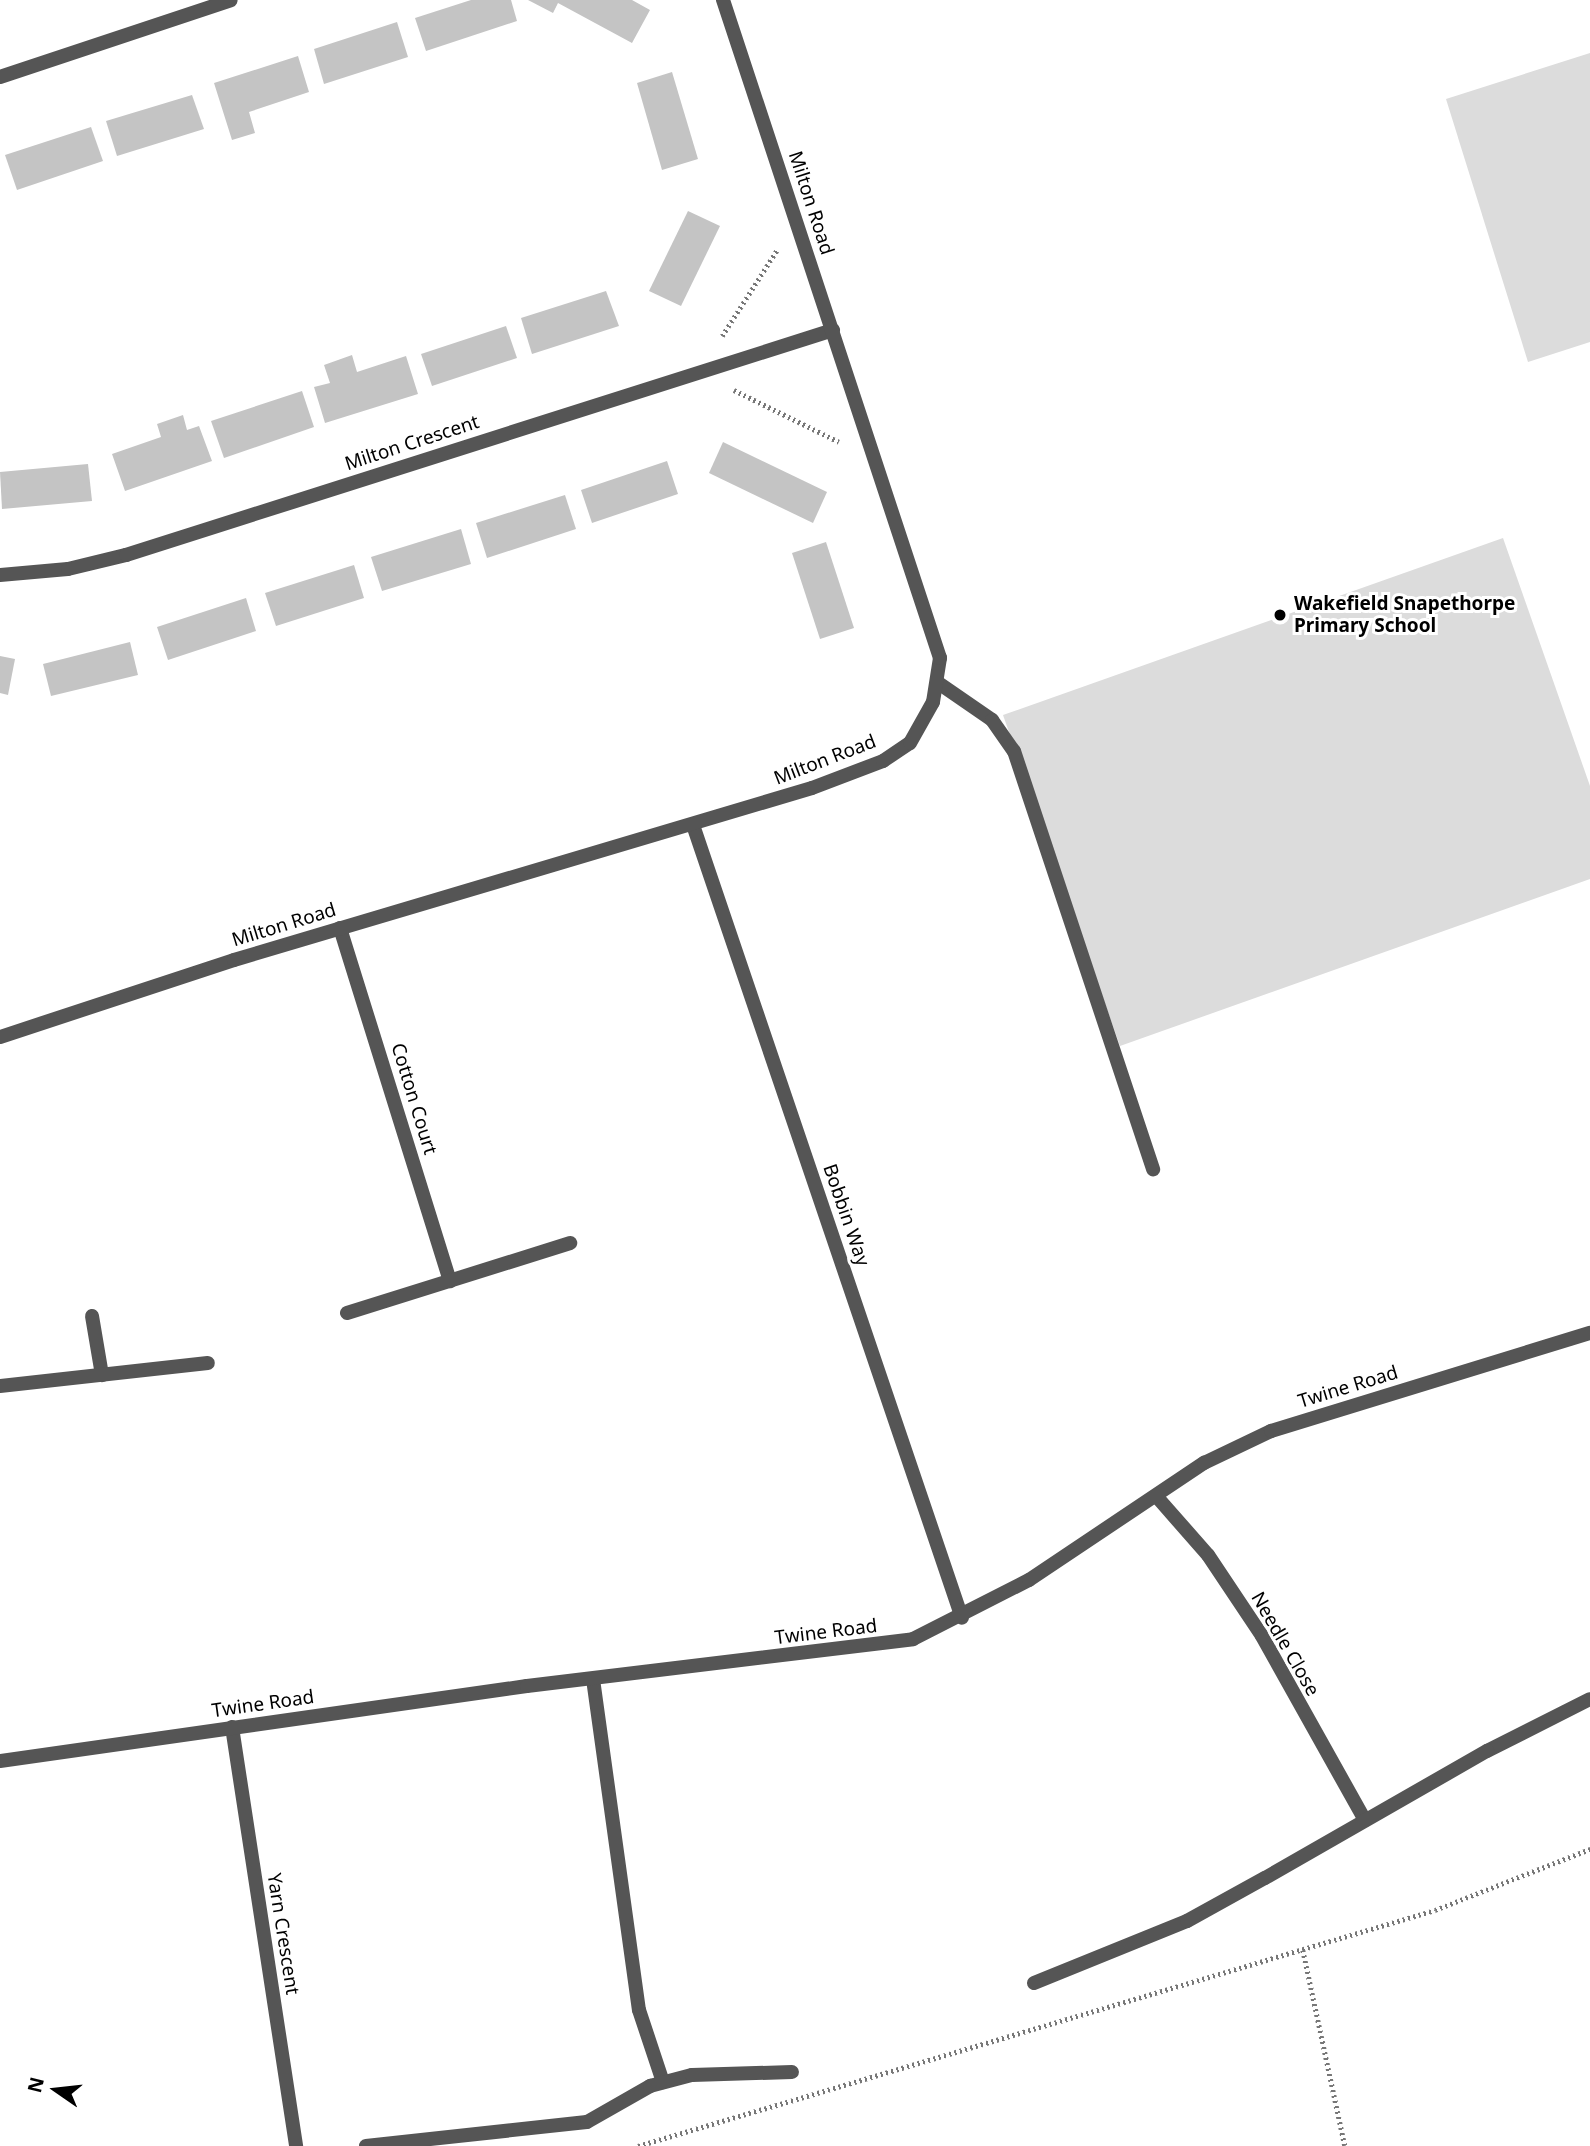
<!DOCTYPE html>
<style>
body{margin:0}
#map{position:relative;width:1590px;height:2146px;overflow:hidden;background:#fff;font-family:"Noto Sans",sans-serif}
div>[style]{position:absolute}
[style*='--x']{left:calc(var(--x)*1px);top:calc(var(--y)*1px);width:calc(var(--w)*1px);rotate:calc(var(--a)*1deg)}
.green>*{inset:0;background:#dcdcdc}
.building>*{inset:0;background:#c4c4c4}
.path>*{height:4.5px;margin-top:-2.25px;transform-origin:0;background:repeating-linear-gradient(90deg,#777 0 2px,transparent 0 5.5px)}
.service>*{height:14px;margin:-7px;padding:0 7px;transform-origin:7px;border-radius:7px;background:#555}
.minor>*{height:14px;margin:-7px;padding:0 7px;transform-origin:7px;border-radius:7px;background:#555}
.dots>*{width:19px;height:19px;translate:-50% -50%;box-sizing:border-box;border:4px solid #fff;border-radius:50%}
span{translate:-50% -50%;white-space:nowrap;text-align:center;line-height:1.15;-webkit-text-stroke:6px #fff;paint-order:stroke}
.street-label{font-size:19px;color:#000}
.poi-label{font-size:19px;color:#000;font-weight:700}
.left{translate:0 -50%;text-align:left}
.north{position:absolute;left:21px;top:2055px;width:70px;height:70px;-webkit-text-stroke:5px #fff;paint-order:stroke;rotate:284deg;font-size:19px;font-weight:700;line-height:28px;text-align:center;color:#000}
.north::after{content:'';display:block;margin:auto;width:24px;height:32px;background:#000;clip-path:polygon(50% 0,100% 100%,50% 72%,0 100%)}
</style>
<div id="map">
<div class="green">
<i style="clip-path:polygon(1590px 53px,1590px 342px,1528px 362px,1446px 99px)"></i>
<i style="clip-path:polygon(1503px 538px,1590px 786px,1590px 879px,1120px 1046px,1003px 715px)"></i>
</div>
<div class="building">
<i style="clip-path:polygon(471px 0,511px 0,517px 21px,426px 51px,415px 18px)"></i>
<i style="clip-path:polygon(528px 0,632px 0,650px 10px,632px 43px,558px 3px,553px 13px)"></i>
<i style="clip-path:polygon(397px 22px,408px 57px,324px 84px,314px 49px)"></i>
<i style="clip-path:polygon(298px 56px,309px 92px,249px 112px,255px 133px,232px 140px,214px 83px)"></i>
<i style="clip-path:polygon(672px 72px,698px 159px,662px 170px,637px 83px)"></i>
<i style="clip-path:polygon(192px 95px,204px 129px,117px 156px,106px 121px)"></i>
<i style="clip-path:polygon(91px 127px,103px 161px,17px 190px,5px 155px)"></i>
<i style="clip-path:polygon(688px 211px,720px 226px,681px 306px,649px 291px)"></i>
<i style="clip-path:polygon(606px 291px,619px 326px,532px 354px,521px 318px)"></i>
<i style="clip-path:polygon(506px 326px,517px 358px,432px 386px,421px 354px)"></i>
<i style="clip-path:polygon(352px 355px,357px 372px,406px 356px,418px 394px,325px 423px,314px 387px,330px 383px,324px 365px)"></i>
<i style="clip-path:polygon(302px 391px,314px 427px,224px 458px,211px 421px)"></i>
<i style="clip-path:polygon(183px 415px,187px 430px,199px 426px,212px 461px,125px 491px,112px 454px,161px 437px,157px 424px)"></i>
<i style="clip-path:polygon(723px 442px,827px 492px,813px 523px,709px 473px)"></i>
<i style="clip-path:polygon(667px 461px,678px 494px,592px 523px,581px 490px)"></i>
<i style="clip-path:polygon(88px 464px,92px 501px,2px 509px,0 472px)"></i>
<i style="clip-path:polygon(565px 495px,576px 529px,487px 558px,476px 523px)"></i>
<i style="clip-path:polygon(461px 529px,471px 564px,382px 591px,371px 557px)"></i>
<i style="clip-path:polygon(826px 542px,854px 628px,820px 639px,792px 553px)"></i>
<i style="clip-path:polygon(354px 565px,364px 598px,276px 626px,265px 593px)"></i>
<i style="clip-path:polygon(246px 598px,256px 631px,168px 660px,157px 627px)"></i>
<i style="clip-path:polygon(130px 642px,138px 675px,51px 696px,43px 664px)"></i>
<i style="clip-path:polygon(0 656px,15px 659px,8px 695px,0 693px)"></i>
</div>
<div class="path">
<i style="--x:722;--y:336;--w:102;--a:-57.4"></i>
<i style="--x:734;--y:390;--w:117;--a:26.3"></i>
<i style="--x:1303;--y:1950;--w:200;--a:77.9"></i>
<i style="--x:638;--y:2146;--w:831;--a:-16.49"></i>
<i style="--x:1435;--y:1910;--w:167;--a:-21.5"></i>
</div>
<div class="service">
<i style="--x:937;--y:682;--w:67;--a:34.6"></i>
<i style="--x:992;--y:720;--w:38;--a:55"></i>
<i style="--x:1014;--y:751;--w:441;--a:71.6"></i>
<i style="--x:1487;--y:1751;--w:115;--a:-26.8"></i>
<i style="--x:1034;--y:1983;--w:165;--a:-22.1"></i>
<i style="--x:1187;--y:1921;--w:89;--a:-28.9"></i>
</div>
<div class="minor">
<i style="--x:0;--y:77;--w:243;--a:-18.4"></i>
<i style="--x:0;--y:575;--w:68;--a:-5"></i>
<i style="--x:68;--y:569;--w:60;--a:-13.6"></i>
<i style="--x:126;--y:555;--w:742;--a:-17.65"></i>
<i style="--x:693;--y:825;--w:837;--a:71.26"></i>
<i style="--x:340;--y:928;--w:370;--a:72.7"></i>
<i style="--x:0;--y:1037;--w:246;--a:-18.2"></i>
<i style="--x:234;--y:960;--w:603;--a:-16.57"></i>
<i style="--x:812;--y:788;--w:76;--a:-20.8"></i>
<i style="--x:883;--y:761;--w:32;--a:-34"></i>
<i style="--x:910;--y:743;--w:47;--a:-60.7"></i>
<i style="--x:933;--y:702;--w:45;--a:-81"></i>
<i style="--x:940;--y:658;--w:693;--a:-108.25"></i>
<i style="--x:347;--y:1313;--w:234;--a:-17.4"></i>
<i style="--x:92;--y:1316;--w:60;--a:80.4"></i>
<i style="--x:0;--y:1386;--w:209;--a:-6.3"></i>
<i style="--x:1157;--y:1497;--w:77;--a:48.7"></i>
<i style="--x:1208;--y:1555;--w:97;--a:56.3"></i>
<i style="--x:1262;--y:1636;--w:211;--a:60.8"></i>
<i style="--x:593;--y:1679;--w:334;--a:82.1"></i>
<i style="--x:639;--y:2010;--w:76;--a:71.6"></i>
<i style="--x:232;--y:1727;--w:424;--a:81.3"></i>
<i style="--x:0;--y:1761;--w:532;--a:-8.1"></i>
<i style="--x:527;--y:1686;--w:389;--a:-6.9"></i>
<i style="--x:913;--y:1639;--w:130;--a:-27"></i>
<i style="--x:1029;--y:1580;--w:211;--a:-33.8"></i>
<i style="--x:1204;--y:1463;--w:74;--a:-25.5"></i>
<i style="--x:1271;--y:1431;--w:334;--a:-17.1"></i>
<i style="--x:1265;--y:1878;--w:256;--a:-29.8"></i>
<i style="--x:366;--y:2146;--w:222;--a:-6.2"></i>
<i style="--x:587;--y:2122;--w:73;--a:-29.7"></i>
<i style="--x:650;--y:2086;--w:43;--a:-14.7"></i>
<i style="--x:692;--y:2075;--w:100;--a:-1.7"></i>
</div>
<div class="dots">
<i style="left:1280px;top:615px;background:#000"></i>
</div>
<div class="street-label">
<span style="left:811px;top:203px;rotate:72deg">Milton Road</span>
<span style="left:412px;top:443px;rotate:-18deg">Milton Crescent</span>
<span style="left:825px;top:760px;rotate:-21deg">Milton Road</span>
<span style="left:284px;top:925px;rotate:-17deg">Milton Road</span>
<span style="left:414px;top:1099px;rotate:73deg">Cotton Court</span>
<span style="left:846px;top:1215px;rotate:71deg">Bobbin Way</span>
<span style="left:1348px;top:1387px;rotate:-17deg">Twine Road</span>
<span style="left:826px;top:1632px;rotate:-7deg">Twine Road</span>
<span style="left:1285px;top:1644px;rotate:60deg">Needle Close</span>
<span style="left:263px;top:1704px;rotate:-8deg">Twine Road</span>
<span style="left:283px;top:1934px;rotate:81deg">Yarn Crescent</span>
</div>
<div class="poi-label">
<span class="left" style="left:1294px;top:615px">Wakefield Snapethorpe<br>Primary School</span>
</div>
<div class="north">N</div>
</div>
